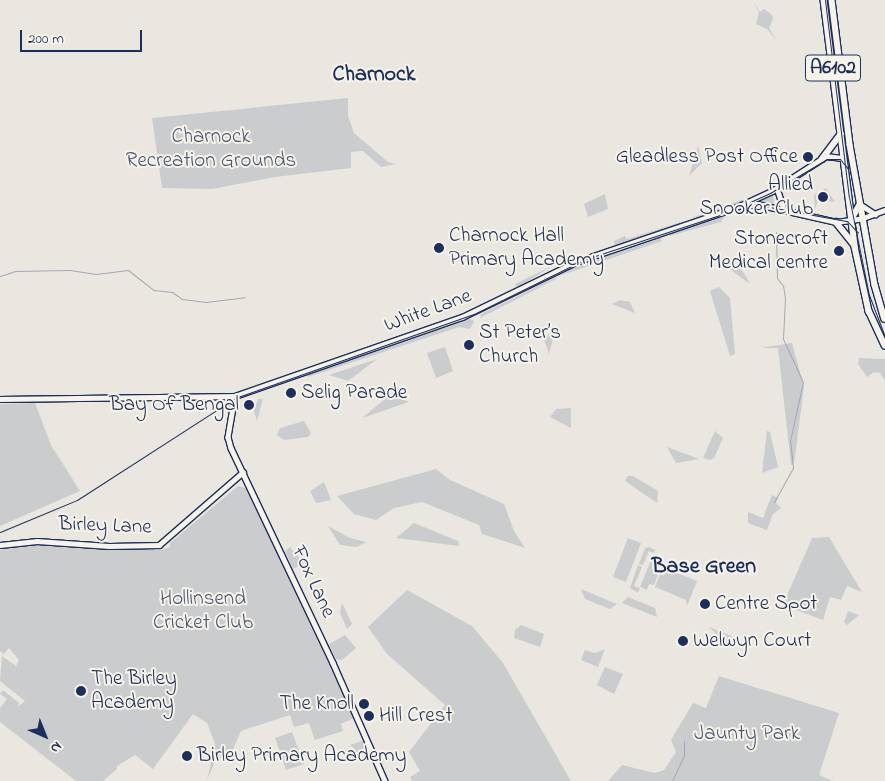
<!DOCTYPE html>
<meta charset="utf-8">
<style>
body{margin:0}
#map{position:relative;width:885px;height:781px;overflow:hidden;background:#eae7e0;font-family:"Indie Flower",sans-serif}
div>[style]{position:absolute}
[style*='--x']{left:calc(var(--x)*1px);top:calc(var(--y)*1px);width:calc(var(--w)*1px);rotate:calc(var(--a)*1deg)}
.green>*{inset:0;background:#cbcccd}
.stream>*{height:1px;margin:-0.5px;padding:0 0.5px;transform-origin:0.5px;border-radius:0.5px;background:#a3a8b4}
.roads{filter:drop-shadow(1px 0 #1b2f5e) drop-shadow(-1px 0 #1b2f5e) drop-shadow(0 1px #1b2f5e) drop-shadow(0 -1px #1b2f5e)}
.secondary>*{height:4.5px;margin:-2.25px;padding:0 2.25px;transform-origin:2.25px;border-radius:2.25px;background:#f7f3e8}
.highway>*{height:5.5px;margin:-2.75px;padding:0 2.75px;transform-origin:2.75px;border-radius:2.75px;background:#f7f3e8}
.tram>*{height:1px;margin:-0.5px;padding:0 0.5px;transform-origin:0.5px;border-radius:0.5px;background:#1b2f5e}
.dots>*{width:14px;height:14px;translate:-50% -50%;box-sizing:border-box;border:2px solid #f7f3e8;border-radius:50%}
span{translate:-50% -50%;white-space:nowrap;text-align:center;line-height:1.15;-webkit-text-stroke:4px #f7f3e8;paint-order:stroke}
.shield-label span{padding:1px 4px;background:#f7f3e8;border:1px solid;border-radius:4px;-webkit-text-stroke-width:0}
.shield-label{font-size:20px;color:#1b2f5e;font-weight:700}
.park-label{font-size:21px;color:#47567a}
.poi-label{font-size:21px;color:#1b2f5e}
.right{translate:-100% -50%;text-align:right}
.left{translate:0 -50%;text-align:left}
.street-label{font-size:21px;color:#1b2f5e}
.neighbourhood-label{font-size:22px;color:#1b2f5e;font-weight:700}
.north{position:absolute;left:20px;top:711px;width:50px;height:50px;-webkit-text-stroke:4px #f7f3e8;paint-order:stroke;rotate:136deg;font-size:14px;font-weight:700;line-height:20px;text-align:center;color:#1b2f5e}
.north::after{content:'';display:block;margin:auto;width:18px;height:22px;background:#1b2f5e;clip-path:polygon(50% 0,100% 100%,50% 72%,0 100%)}
.scale{position:absolute;left:20px;top:30px;width:122px;height:22px;box-sizing:border-box;border:2px solid #1b2f5e;border-top:0;padding-left:6px;font-size:15px;line-height:18px;white-space:nowrap;color:#1b2f5e;-webkit-text-stroke:4px #f7f3e8;paint-order:stroke}
</style>
<div id="map">
<div class="green">
<i style="clip-path:polygon(752px 0,760px 12px,764px 9px,771px 14px,773px 19px,769px 28px,777px 41px,767px 29px,756px 24px,759px 12px)"></i>
<i style="clip-path:polygon(348px 98px,348px 116px,354px 133px,388px 162px,396px 164px,381px 167px,363px 151px,351px 152px,351px 168px,275px 177px,212px 189px,162px 188px,152px 118px)"></i>
<i style="clip-path:polygon(698px 146px,702px 163px,689px 176px)"></i>
<i style="clip-path:polygon(826px 188px,835px 202px,818px 200px,815px 210px,814px 195px)"></i>
<i style="clip-path:polygon(605px 194px,608px 209px,588px 217px,584px 204px)"></i>
<i style="clip-path:polygon(773px 194px,774px 205px,761px 202px,761px 201px)"></i>
<i style="clip-path:polygon(750px 197px,738px 204px,694px 218px,694px 217px)"></i>
<i style="clip-path:polygon(726px 215px,721px 222px,669px 236px,670px 234px)"></i>
<i style="clip-path:polygon(684px 221px,670px 228px,615px 246px,614px 241px,625px 236px,627px 239px)"></i>
<i style="clip-path:polygon(660px 237px,662px 241px,559px 276px,590px 259px)"></i>
<i style="clip-path:polygon(724px 265px,742px 270px,750px 284px)"></i>
<i style="clip-path:polygon(552px 266px,519px 287px,515px 285px,515px 284px)"></i>
<i style="clip-path:polygon(556px 277px,556px 279px,480px 318px,481px 314px)"></i>
<i style="clip-path:polygon(719px 287px,730px 298px,735px 354px,730px 356px,710px 291px)"></i>
<i style="clip-path:polygon(620px 300px,630px 302px,635px 313px,612px 304px)"></i>
<i style="clip-path:polygon(468px 318px,474px 321px,470px 329px,459px 327px,308px 377px,306px 373px)"></i>
<i style="clip-path:polygon(556px 327px,549px 354px,544px 339px)"></i>
<i style="clip-path:polygon(792px 343px,804px 387px,794px 464px,791px 465px,778px 348px,761px 348px)"></i>
<i style="clip-path:polygon(445px 347px,453px 371px,436px 378px,427px 353px)"></i>
<i style="clip-path:polygon(859px 358px,885px 359px,885px 381px,880px 373px,874px 372px,867px 377px,858px 364px)"></i>
<i style="clip-path:polygon(377px 359px,348px 381px,329px 375px)"></i>
<i style="clip-path:polygon(391px 394px,409px 402px,362px 418px)"></i>
<i style="clip-path:polygon(258px 399px,263px 399px,257px 421px,254px 411px)"></i>
<i style="clip-path:polygon(35px 403px,51px 445px,80px 491px,0 526px,0 404px)"></i>
<i style="clip-path:polygon(571px 408px,571px 428px,550px 417px,556px 409px)"></i>
<i style="clip-path:polygon(304px 421px,311px 433px,308px 437px,284px 440px,277px 435px,280px 428px)"></i>
<i style="clip-path:polygon(715px 431px,723px 438px,714px 458px,710px 460px,703px 458px)"></i>
<i style="clip-path:polygon(767px 431px,770px 432px,778px 467px,762px 473px)"></i>
<i style="clip-path:polygon(667px 447px,699px 459px,676px 463px)"></i>
<i style="clip-path:polygon(436px 469px,450px 480px,504px 504px,514px 531px,525px 548px,482px 534px,479px 525px,422px 502px,394px 508px,376px 520px,354px 514px,337px 496px)"></i>
<i style="clip-path:polygon(628px 476px,633px 476px,658px 491px,657px 503px,625px 481px)"></i>
<i style="clip-path:polygon(324px 482px,331px 500px,316px 503px,310px 491px)"></i>
<i style="clip-path:polygon(238px 486px,250px 489px,354px 718px,341px 724px,343px 731px,315px 740px,309px 723px,294px 727px,290px 715px,241px 731px,228px 761px,217px 757px,207px 780px,215px 744px,207px 723px,193px 714px,153px 769px,135px 755px,117px 766px,117px 769px,103px 781px,76px 781px,0 722px,0 708px,7px 699px,0 694px,3px 690px,19px 703px,18px 707px,25px 701px,0 681px,2px 656px,16px 666px,19px 660px,9px 648px,4px 654px,0 651px,0 550px,35px 543px,161px 550px,170px 547px,170px 543px)"></i>
<i style="clip-path:polygon(772px 495px,778px 498px,776px 503px,781px 508px,773px 514px,767px 530px,748px 523px,748px 512px,763px 518px)"></i>
<i style="clip-path:polygon(414px 523px,458px 541px,459px 546px,396px 538px)"></i>
<i style="clip-path:polygon(328px 526px,350px 538px,366px 542px,357px 547px,340px 545px)"></i>
<i style="clip-path:polygon(829px 537px,862px 592px,847px 586px,841px 600px,830px 597px,823px 620px,783px 605px,812px 538px)"></i>
<i style="clip-path:polygon(628px 538px,641px 543px,626px 582px,613px 577px)"></i>
<i style="clip-path:polygon(290px 547px,304px 563px,293px 569px,285px 551px)"></i>
<i style="clip-path:polygon(649px 547px,655px 550px,654px 553px,649px 551px,643px 565px,639px 564px,645px 548px)"></i>
<i style="clip-path:polygon(653px 555px,661px 558px,656px 571px,659px 572px,654px 585px,649px 584px,647px 590px,640px 587px)"></i>
<i style="clip-path:polygon(638px 565px,642px 567px,634px 586px,640px 588px,638px 593px,630px 588px)"></i>
<i style="clip-path:polygon(667px 569px,697px 581px,687px 606px,686px 600px,655px 587px,660px 574px,664px 576px)"></i>
<i style="clip-path:polygon(581px 589px,617px 604px,610px 609px,585px 599px)"></i>
<i style="clip-path:polygon(407px 590px,472px 626px,503px 663px,571px 781px,412px 781px,410px 777px,420px 771px,409px 752px,445px 705px,387px 654px,368px 627px)"></i>
<i style="clip-path:polygon(628px 597px,655px 608px,657px 617px,622px 603px)"></i>
<i style="clip-path:polygon(342px 603px,352px 624px,347px 629px,340px 613px)"></i>
<i style="clip-path:polygon(848px 611px,859px 615px,847px 625px,844px 622px)"></i>
<i style="clip-path:polygon(521px 625px,544px 634px,540px 647px,514px 638px,515px 630px)"></i>
<i style="clip-path:polygon(709px 627px,736px 638px,737px 639px,728px 645px)"></i>
<i style="clip-path:polygon(345px 635px,356px 648px,342px 660px,336px 659px,329px 644px)"></i>
<i style="clip-path:polygon(605px 649px,598px 667px,581px 660px,585px 650px,595px 653px)"></i>
<i style="clip-path:polygon(605px 667px,623px 674px,614px 694px,597px 685px)"></i>
<i style="clip-path:polygon(719px 676px,839px 713px,819px 775px,833px 781px,608px 781px,622px 765px,655px 773px,664px 770px,676px 752px,671px 740px,693px 703px,706px 708px)"></i>
<i style="clip-path:polygon(292px 732px,304px 764px,286px 770px,275px 738px)"></i>
<i style="clip-path:polygon(365px 740px,369px 750px,354px 755px,355px 749px,350px 745px)"></i>
</div>
<div class="stream">
<i style="--x:0;--y:276;--w:16;--a:-18"></i>
<i style="--x:15;--y:271;--w:55;--a:-1"></i>
<i style="--x:70;--y:270;--w:26;--a:9"></i>
<i style="--x:96;--y:274;--w:32;--a:-7"></i>
<i style="--x:128;--y:270;--w:33;--a:38"></i>
<i style="--x:154;--y:290;--w:18;--a:6"></i>
<i style="--x:172;--y:292;--w:12;--a:35"></i>
<i style="--x:182;--y:299;--w:24;--a:7"></i>
<i style="--x:206;--y:302;--w:39;--a:-7"></i>
<i style="--x:774;--y:502;--w:39;--a:-61"></i>
<i style="--x:793;--y:468;--w:27;--a:-96"></i>
<i style="--x:790;--y:441;--w:60;--a:-77.6"></i>
<i style="--x:803;--y:382;--w:47;--a:-114.9"></i>
<i style="--x:783;--y:339;--w:41;--a:-87.2"></i>
<i style="--x:785;--y:298;--w:12;--a:-99"></i>
<i style="--x:783;--y:286;--w:10;--a:-127"></i>
<i style="--x:777;--y:278;--w:46;--a:-91.2"></i>
<i style="--x:672;--y:781;--w:29;--a:-65"></i>
<i style="--x:684;--y:755;--w:14;--a:-90"></i>
</div>
<div class="roads">
<div class="secondary">
<i style="--x:777;--y:188;--w:23;--a:72"></i>
<i style="--x:861;--y:205;--w:17;--a:33"></i>
<i style="--x:741;--y:206;--w:16;--a:-7"></i>
<i style="--x:757;--y:204;--w:81;--a:12.8"></i>
<i style="--x:836;--y:222;--w:27;--a:-8"></i>
<i style="--x:863;--y:218;--w:23;--a:-20"></i>
<i style="--x:235;--y:396;--w:42;--a:99.7"></i>
<i style="--x:228;--y:437;--w:11;--a:75"></i>
<i style="--x:231;--y:448;--w:238;--a:64.6"></i>
<i style="--x:333;--y:663;--w:129;--a:66.2"></i>
<i style="--x:0;--y:399;--w:235;--a:-0.7"></i>
<i style="--x:235;--y:396;--w:240;--a:-19.2"></i>
<i style="--x:462;--y:317;--w:127;--a:-25.8"></i>
<i style="--x:576;--y:262;--w:168;--a:-18.8"></i>
<i style="--x:735;--y:208;--w:41;--a:-24.7"></i>
<i style="--x:772;--y:191;--w:64;--a:-32.9"></i>
<i style="--x:826;--y:156;--w:16;--a:7"></i>
<i style="--x:0;--y:545;--w:37;--a:-6"></i>
<i style="--x:37;--y:541;--w:72;--a:4"></i>
<i style="--x:109;--y:546;--w:50;--a:-1.1"></i>
<i style="--x:159;--y:545;--w:111;--a:-41"></i>
</div>
<div class="highway">
<i style="--x:824;--y:0;--w:249;--a:82.8"></i>
<i style="--x:855;--y:247;--w:66;--a:77.7"></i>
<i style="--x:869;--y:311;--w:38;--a:65"></i>
<i style="--x:832;--y:0;--w:146;--a:82.9"></i>
<i style="--x:850;--y:145;--w:142;--a:79.9"></i>
<i style="--x:875;--y:285;--w:35;--a:74"></i>
<i style="--x:822;--y:159;--w:31;--a:-53"></i>
<i style="--x:851;--y:220;--w:18;--a:-61"></i>
<i style="--x:836;--y:222;--w:27;--a:51"></i>
</div>
</div>
<div class="tram">
<i style="--x:825;--y:0;--w:198;--a:83.1"></i>
<i style="--x:849;--y:197;--w:100;--a:78.5"></i>
<i style="--x:869;--y:295;--w:45;--a:69.1"></i>
<i style="--x:750;--y:202;--w:22;--a:-24"></i>
<i style="--x:770;--y:193;--w:66;--a:-30.8"></i>
<i style="--x:827;--y:159;--w:13;--a:0"></i>
<i style="--x:840;--y:159;--w:13;--a:51"></i>
<i style="--x:0;--y:532;--w:83;--a:-22.6"></i>
<i style="--x:77;--y:500;--w:188;--a:-32.8"></i>
<i style="--x:235;--y:398;--w:253;--a:-19.4"></i>
<i style="--x:474;--y:314;--w:125;--a:-26.2"></i>
<i style="--x:586;--y:259;--w:176;--a:-18.2"></i>
<i style="--x:753;--y:204;--w:96;--a:10.3"></i>
<i style="--x:847;--y:221;--w:16;--a:47"></i>
</div>
<div class="dots">
<i style="left:808px;top:157px;background:#1b2f5e"></i>
<i style="left:823px;top:197px;background:#1b2f5e"></i>
<i style="left:439px;top:248px;background:#1b2f5e"></i>
<i style="left:839px;top:251px;background:#1b2f5e"></i>
<i style="left:469px;top:345px;background:#1b2f5e"></i>
<i style="left:291px;top:393px;background:#1b2f5e"></i>
<i style="left:249px;top:405px;background:#1b2f5e"></i>
<i style="left:705px;top:604px;background:#1b2f5e"></i>
<i style="left:683px;top:641px;background:#1b2f5e"></i>
<i style="left:81px;top:691px;background:#1b2f5e"></i>
<i style="left:364px;top:704px;background:#1b2f5e"></i>
<i style="left:369px;top:716px;background:#1b2f5e"></i>
<i style="left:187px;top:756px;background:#1b2f5e"></i>
</div>
<div class="shield-label">
<span style="left:833px;top:68px">A6102</span>
</div>
<div class="park-label">
<span style="left:211px;top:149px">Charnock<br>Recreation Grounds</span>
<span style="left:203px;top:611px">Hollinsend<br>Cricket Club</span>
<span style="left:747px;top:734px">Jaunty Park</span>
</div>
<div class="poi-label">
<span class="right" style="left:798px;top:157px">Gleadless Post Office</span>
<span class="right" style="left:813px;top:197px">Allied<br>Snooker Club</span>
<span class="left" style="left:449px;top:248px">Charnock Hall<br>Primary Academy</span>
<span class="right" style="left:828px;top:251px">Stonecroft<br>Medical centre</span>
<span class="left" style="left:479px;top:345px">St Peter’s<br>Church</span>
<span class="left" style="left:301px;top:393px">Selig Parade</span>
<span class="right" style="left:239px;top:405px">Bay Of Bengal</span>
<span class="left" style="left:715px;top:604px">Centre Spot</span>
<span class="left" style="left:693px;top:641px">Welwyn Court</span>
<span class="left" style="left:91px;top:691px">The Birley<br>Academy</span>
<span class="right" style="left:354px;top:704px">The Knoll</span>
<span class="left" style="left:379px;top:716px">Hill Crest</span>
<span class="left" style="left:197px;top:756px">Birley Primary Academy</span>
</div>
<div class="street-label">
<span style="left:428px;top:311px;rotate:-20deg">White Lane</span>
<span style="left:105px;top:526px;rotate:2deg">Birley Lane</span>
<span style="left:313px;top:582px;rotate:65deg">Fox Lane</span>
</div>
<div class="neighbourhood-label">
<span style="left:374px;top:76px">Charnock</span>
<span style="left:704px;top:568px">Base Green</span>
</div>
<div class="north">N</div>
<div class="scale">200 m</div>
</div>
